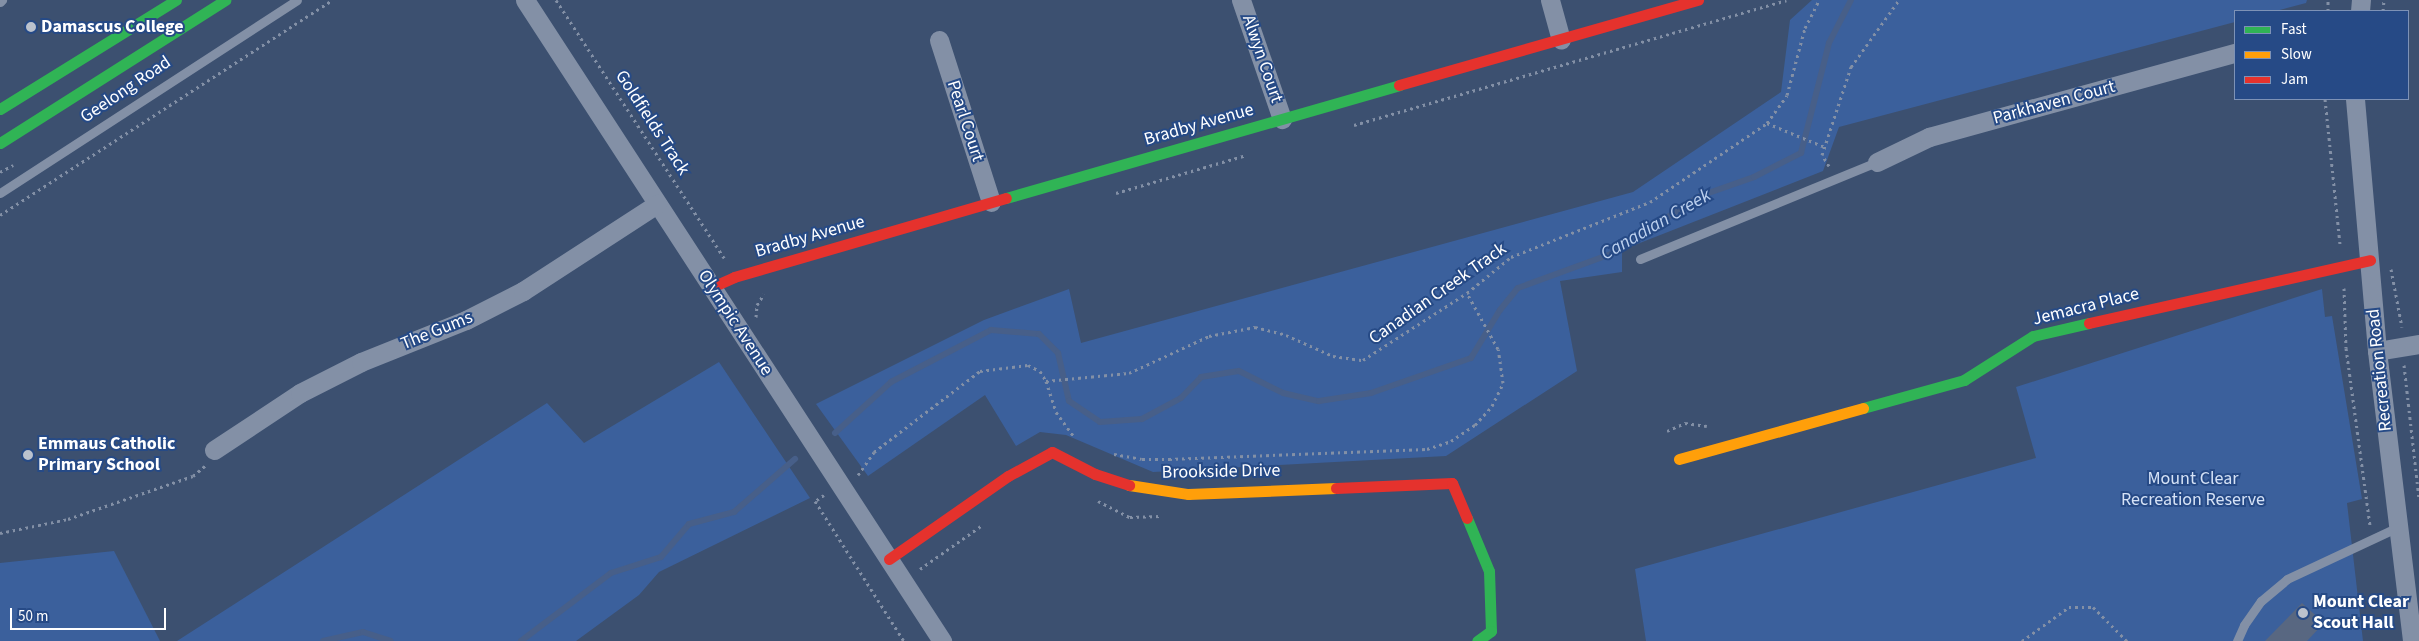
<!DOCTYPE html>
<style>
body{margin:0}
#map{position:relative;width:2419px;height:641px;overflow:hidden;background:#3c5070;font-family:"Source Sans 3",sans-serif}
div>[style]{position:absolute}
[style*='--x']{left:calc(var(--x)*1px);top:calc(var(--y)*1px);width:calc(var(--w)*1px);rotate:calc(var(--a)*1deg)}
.green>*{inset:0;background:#3b609c}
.stream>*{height:6px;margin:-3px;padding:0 3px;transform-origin:3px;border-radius:3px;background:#475f89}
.building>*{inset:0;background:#586781}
.path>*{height:3px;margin-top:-1.5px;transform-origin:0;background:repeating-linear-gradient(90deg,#8390a6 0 2.5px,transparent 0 6.5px)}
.lane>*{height:9px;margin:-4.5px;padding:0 4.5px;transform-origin:4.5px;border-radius:4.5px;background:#8390a6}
.street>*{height:19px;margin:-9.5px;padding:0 9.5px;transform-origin:9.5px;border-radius:9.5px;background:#8390a6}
.fast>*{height:11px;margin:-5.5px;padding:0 5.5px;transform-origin:5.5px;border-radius:5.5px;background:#30b455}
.slow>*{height:11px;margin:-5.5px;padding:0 5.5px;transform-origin:5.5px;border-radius:5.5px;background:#ff9f0a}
.jam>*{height:11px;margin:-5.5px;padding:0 5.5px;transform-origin:5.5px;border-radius:5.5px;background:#e5322d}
.dots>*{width:14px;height:14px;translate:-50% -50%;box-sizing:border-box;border:2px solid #264a86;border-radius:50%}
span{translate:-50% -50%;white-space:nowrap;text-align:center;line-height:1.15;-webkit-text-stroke:4px #264a86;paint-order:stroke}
.poi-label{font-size:18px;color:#fff;font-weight:700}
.left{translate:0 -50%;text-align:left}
.street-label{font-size:18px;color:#fff}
.park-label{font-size:18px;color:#d5e2f6}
.water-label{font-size:19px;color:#bdd1ef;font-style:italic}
.legend{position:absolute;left:2234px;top:10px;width:175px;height:90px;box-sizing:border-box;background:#264a86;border:1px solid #7d92b6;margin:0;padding:6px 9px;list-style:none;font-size:15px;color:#fff}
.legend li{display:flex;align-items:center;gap:10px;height:25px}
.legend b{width:25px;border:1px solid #7d92b6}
.scale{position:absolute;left:10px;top:608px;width:156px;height:22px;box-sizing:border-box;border:2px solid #fff;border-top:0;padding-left:6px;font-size:15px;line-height:18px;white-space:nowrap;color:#fff;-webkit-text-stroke:4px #264a86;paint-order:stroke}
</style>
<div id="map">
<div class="green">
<i style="clip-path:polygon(1812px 0,2307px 0,2306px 3px,2276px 11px,2235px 11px,2235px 22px,1839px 127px,1823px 171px,1622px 250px,1622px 272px,1560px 281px,1577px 371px,1446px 456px,1153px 472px,1066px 435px,1040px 432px,1016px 446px,985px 395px,868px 476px,816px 404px,984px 320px,1069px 289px,1081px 343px,1633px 192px,1781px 92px,1790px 20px)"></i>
<i style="clip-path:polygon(2322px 289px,2325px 317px,2332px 316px,2362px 499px,2347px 503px,2363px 641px,1646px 641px,1635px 569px,2036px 458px,2016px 387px)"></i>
<i style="clip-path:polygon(719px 362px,810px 498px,659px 572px,639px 595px,576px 641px,177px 641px,547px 403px,584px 443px)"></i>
<i style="clip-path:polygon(114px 551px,160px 641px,0 641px,0 563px)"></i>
</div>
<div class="stream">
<i style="--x:835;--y:433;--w:76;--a:-42.3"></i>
<i style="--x:891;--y:382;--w:113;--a:-27.5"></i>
<i style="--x:991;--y:330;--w:48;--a:4.8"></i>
<i style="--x:1039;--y:334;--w:27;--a:45"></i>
<i style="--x:1058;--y:353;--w:49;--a:77.1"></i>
<i style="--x:1069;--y:401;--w:37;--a:34"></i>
<i style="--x:1100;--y:422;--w:42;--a:-4.1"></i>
<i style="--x:1142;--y:419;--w:44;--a:-28.3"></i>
<i style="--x:1181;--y:398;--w:29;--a:-46"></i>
<i style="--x:1201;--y:377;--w:38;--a:-9"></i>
<i style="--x:1239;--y:371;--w:49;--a:26.6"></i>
<i style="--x:1283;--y:393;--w:37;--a:13"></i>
<i style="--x:1319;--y:401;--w:53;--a:-8.7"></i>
<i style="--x:1371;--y:393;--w:106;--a:-19.3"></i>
<i style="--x:1471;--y:358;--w:56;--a:-58.9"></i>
<i style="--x:1500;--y:310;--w:28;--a:-51"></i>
<i style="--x:1518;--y:288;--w:99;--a:-20.1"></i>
<i style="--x:1611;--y:254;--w:106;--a:-33.1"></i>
<i style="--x:1700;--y:196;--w:57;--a:-19.4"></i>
<i style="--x:1754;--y:177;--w:53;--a:-27.1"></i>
<i style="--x:1801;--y:153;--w:114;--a:-75.7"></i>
<i style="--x:1829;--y:43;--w:48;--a:-62.9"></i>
<i style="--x:323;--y:641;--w:41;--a:-12.7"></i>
<i style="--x:363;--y:632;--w:29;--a:18"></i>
<i style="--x:521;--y:641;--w:113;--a:-37.1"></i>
<i style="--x:611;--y:573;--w:52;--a:-17.7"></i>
<i style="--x:661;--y:557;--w:43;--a:-49.7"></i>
<i style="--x:689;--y:524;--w:47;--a:-14.9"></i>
<i style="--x:734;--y:512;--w:81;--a:-41"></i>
</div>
<div class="building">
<i style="clip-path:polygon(2302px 603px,2324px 623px,2307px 641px,2265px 641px)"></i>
</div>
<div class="path">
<i style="--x:556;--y:0;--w:308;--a:56.9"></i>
<i style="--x:2328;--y:11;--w:11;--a:-90"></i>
<i style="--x:2383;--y:11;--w:11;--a:-85"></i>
<i style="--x:2325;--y:99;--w:147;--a:84.1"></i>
<i style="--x:1767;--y:123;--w:34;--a:-54"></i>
<i style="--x:1787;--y:95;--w:69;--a:-75"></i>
<i style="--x:1805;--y:28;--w:31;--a:-63"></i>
<i style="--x:1354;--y:125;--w:450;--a:-16.1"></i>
<i style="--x:1829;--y:166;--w:13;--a:-122"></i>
<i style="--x:1822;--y:155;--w:93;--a:-71.8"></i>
<i style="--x:1851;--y:67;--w:82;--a:-54.4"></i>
<i style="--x:0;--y:172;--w:15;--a:-28"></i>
<i style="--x:1116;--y:193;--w:136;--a:-16.2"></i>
<i style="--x:0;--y:215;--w:396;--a:-32.9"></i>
<i style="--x:2391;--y:269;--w:59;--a:79.3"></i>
<i style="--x:2344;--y:288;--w:60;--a:88.1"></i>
<i style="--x:2346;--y:348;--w:179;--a:82.3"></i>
<i style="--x:756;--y:317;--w:12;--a:-85"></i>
<i style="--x:757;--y:305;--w:13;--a:-58"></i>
<i style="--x:2404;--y:365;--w:135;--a:83.6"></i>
<i style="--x:1046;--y:381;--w:33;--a:72"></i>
<i style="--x:1056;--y:412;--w:29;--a:54"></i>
<i style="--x:1667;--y:431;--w:20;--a:-24"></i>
<i style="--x:1685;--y:423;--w:22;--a:8"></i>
<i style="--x:1114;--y:454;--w:28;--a:10"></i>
<i style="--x:1142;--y:459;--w:27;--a:0"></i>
<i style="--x:1169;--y:459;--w:258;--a:-2.2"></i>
<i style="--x:1427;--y:449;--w:25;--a:-18"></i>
<i style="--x:1451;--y:441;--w:29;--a:-34"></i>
<i style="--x:1475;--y:425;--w:25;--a:-48"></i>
<i style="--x:1492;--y:406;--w:25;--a:-64"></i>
<i style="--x:1503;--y:383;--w:34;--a:-98"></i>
<i style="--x:1498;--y:349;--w:64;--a:-119"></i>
<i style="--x:858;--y:475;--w:28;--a:-55"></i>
<i style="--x:874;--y:452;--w:133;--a:-37.4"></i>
<i style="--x:980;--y:371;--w:48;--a:-7.1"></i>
<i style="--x:1028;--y:365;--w:13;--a:27"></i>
<i style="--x:1040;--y:371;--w:12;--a:59"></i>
<i style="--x:1046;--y:381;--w:83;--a:-5.5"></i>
<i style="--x:1129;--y:373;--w:88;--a:-24.8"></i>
<i style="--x:1209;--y:336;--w:47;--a:-11.1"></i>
<i style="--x:1255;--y:327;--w:32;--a:14"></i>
<i style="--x:1286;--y:335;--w:51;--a:24.1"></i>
<i style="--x:1333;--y:356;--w:30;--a:8"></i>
<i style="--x:1363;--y:360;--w:124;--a:-32.8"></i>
<i style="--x:1467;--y:293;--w:57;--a:-39.3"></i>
<i style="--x:1511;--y:257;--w:149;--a:-21.6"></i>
<i style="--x:1650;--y:202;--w:141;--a:-34"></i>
<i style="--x:1767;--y:123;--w:63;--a:22.5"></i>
<i style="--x:824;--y:495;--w:11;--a:146"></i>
<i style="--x:815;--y:501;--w:166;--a:57.6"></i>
<i style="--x:1098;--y:501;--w:36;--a:27"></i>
<i style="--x:1130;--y:517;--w:31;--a:-2"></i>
<i style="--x:0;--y:533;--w:69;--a:-11.6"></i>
<i style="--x:68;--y:519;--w:132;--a:-19"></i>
<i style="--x:193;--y:476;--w:16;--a:-40"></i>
<i style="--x:920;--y:569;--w:75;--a:-35.2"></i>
<i style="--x:2022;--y:641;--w:58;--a:-35.9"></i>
<i style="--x:2069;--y:607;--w:24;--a:0"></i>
<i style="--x:2093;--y:607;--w:48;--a:45"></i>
</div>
<div class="lane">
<i style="--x:0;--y:2;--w:3;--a:-45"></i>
<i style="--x:0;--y:193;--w:354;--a:-33"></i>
<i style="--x:1640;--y:259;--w:256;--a:-22.3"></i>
<i style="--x:2237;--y:641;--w:17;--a:-66"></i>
<i style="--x:2244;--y:625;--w:29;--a:-55"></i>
<i style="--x:2261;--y:601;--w:34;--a:-40"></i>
<i style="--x:2287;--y:579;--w:123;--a:-25.1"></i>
</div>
<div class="street">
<i style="--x:525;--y:0;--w:765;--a:56.95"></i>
<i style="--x:1241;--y:0;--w:126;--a:71"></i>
<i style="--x:1550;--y:0;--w:41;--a:74.6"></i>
<i style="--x:2360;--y:11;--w:11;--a:-85"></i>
<i style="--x:939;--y:40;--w:170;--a:72.2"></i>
<i style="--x:2355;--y:99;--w:253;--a:85"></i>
<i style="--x:2377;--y:351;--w:292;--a:83.1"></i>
<i style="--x:1877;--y:162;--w:58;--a:-25.7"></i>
<i style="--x:1929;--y:137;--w:317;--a:-15.4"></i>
<i style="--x:2377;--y:351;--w:43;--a:-9.5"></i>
<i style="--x:214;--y:450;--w:103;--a:-33.5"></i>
<i style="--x:300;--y:393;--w:68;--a:-26.9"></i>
<i style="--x:361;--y:362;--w:113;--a:-21.8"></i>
<i style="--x:466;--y:320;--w:64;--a:-27"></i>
<i style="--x:523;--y:291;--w:160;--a:-33"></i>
</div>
<div class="fast">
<i style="--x:0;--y:109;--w:207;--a:-31.8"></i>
<i style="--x:0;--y:143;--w:267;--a:-32.4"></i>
<i style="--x:1006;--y:198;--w:409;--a:-16"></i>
<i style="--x:1863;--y:408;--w:105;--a:-15.5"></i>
<i style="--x:1964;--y:380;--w:82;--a:-32.5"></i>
<i style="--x:2033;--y:336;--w:57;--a:-13.1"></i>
<i style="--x:1467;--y:518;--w:57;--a:67.5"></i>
<i style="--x:1489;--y:571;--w:60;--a:88.1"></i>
<i style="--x:1491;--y:631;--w:17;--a:144"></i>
</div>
<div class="slow">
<i style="--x:1679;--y:459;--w:191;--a:-15.5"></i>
<i style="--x:1129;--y:485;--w:60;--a:8.7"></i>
<i style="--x:1188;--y:494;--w:148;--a:-2.3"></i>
</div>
<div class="jam">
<i style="--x:1399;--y:85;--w:311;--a:-15.9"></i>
<i style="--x:712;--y:287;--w:24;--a:-24"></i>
<i style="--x:734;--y:277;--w:283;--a:-16.2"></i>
<i style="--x:2089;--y:323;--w:288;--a:-12.6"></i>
<i style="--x:1336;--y:488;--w:116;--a:-2.5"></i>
<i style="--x:1452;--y:483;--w:38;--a:67"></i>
<i style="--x:889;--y:559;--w:145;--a:-34.9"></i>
<i style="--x:1008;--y:476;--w:50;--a:-28.6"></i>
<i style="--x:1052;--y:452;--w:48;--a:27.1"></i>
<i style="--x:1095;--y:474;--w:36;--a:18"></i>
</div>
<div class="dots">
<i style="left:31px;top:27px;background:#bbc2cd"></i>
<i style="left:28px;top:455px;background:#bbc2cd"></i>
<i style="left:2303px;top:613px;background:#bbc2cd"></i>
</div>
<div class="poi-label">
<span class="left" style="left:41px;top:27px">Damascus College</span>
<span class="left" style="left:38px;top:455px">Emmaus Catholic<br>Primary School</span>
<span class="left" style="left:2313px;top:613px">Mount Clear<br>Scout Hall</span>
</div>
<div class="street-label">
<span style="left:1262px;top:59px;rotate:71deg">Alwyn Court</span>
<span style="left:126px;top:90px;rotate:-34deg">Geelong Road</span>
<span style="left:2054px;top:103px;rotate:-15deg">Parkhaven Court</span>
<span style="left:965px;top:121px;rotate:72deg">Pearl Court</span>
<span style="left:652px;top:123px;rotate:57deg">Goldfields Track</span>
<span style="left:1199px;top:125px;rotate:-16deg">Bradby Avenue</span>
<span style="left:810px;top:237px;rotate:-16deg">Bradby Avenue</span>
<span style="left:1438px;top:294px;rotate:-35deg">Canadian Creek Track</span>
<span style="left:2086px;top:307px;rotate:-14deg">Jemacra Place</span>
<span style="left:735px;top:323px;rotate:57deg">Olympic Avenue</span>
<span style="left:437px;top:331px;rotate:-22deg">The Gums</span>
<span style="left:2380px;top:370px;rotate:-96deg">Recreation Road</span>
<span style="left:1221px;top:472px;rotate:-1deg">Brookside Drive</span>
</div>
<div class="park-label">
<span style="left:2193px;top:490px">Mount Clear<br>Recreation Reserve</span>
</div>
<div class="water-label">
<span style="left:1656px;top:225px;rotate:-30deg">Canadian Creek</span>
</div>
<ul class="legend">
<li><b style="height:6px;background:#30b455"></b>Fast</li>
<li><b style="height:6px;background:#ff9f0a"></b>Slow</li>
<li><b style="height:6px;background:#e5322d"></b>Jam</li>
</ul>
<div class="scale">50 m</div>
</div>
